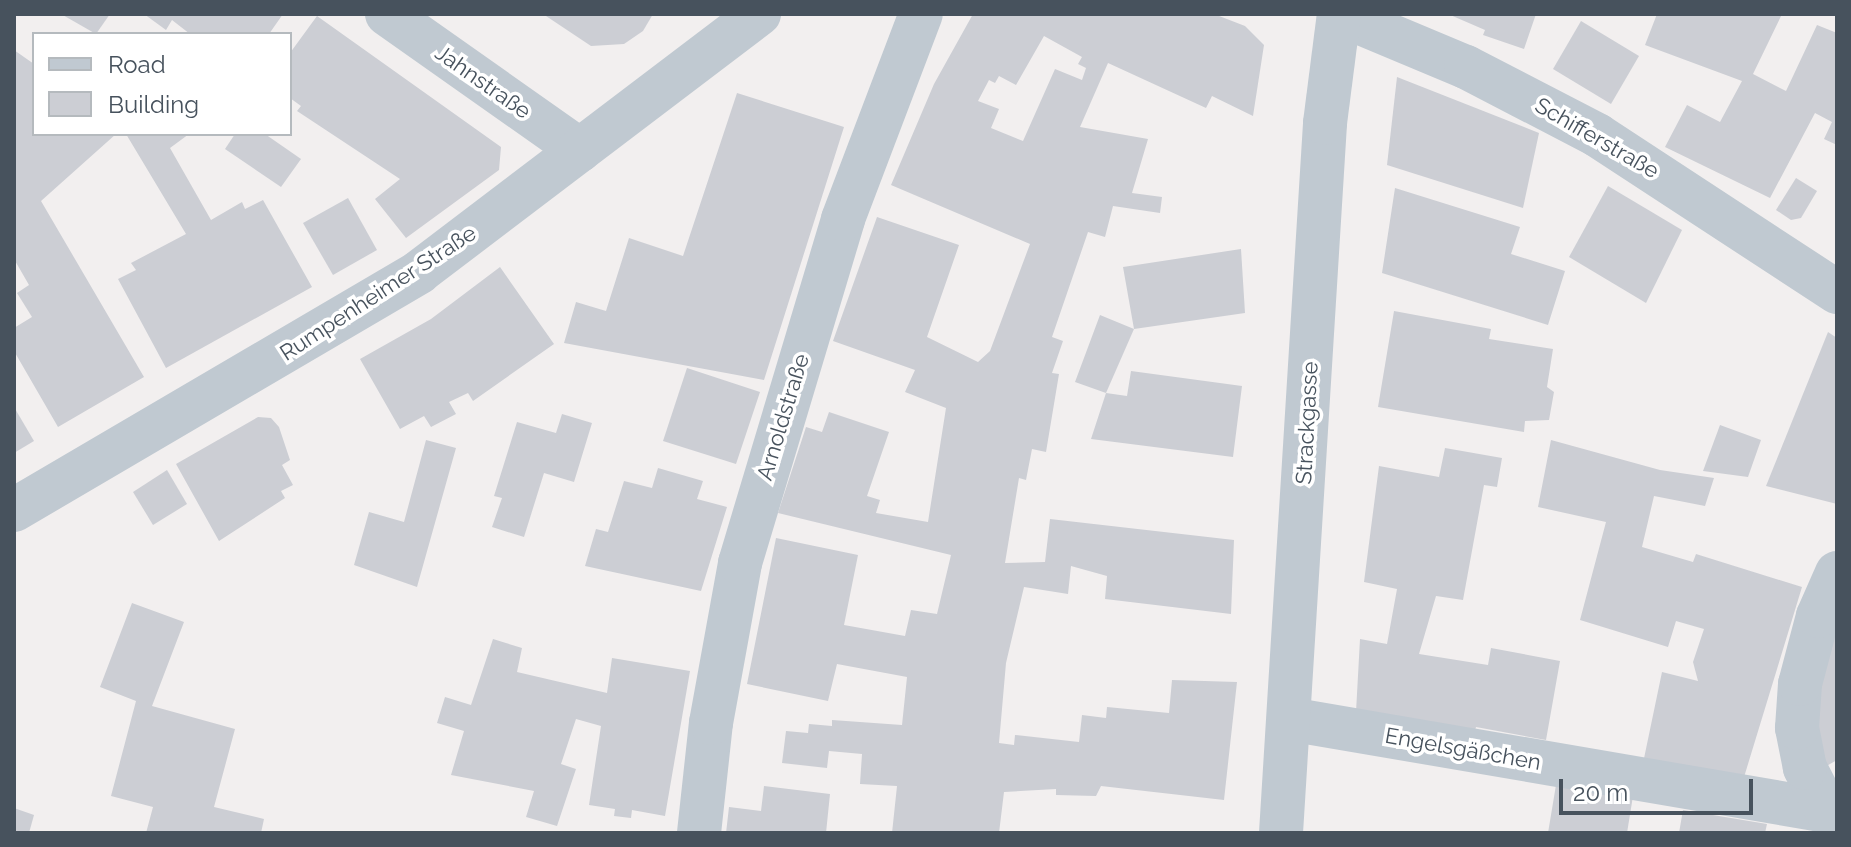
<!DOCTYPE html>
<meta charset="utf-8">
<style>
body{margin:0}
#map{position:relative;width:1851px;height:847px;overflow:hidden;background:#f2efef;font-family:Raleway,sans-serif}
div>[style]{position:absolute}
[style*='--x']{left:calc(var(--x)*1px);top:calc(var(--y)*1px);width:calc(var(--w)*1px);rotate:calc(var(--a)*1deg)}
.building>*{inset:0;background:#ccced4}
.minor>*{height:44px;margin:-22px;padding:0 22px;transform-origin:22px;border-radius:22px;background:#c0c9d1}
span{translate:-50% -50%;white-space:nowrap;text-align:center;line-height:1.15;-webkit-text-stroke:7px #fff;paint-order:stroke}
.street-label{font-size:22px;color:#47525d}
.frame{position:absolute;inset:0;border:16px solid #47525d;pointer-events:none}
.legend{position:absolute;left:32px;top:32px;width:260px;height:104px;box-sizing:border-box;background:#fff;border:2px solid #b5babe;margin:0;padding:10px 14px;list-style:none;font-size:24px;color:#47525d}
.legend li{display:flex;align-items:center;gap:16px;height:40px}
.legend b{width:40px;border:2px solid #b5babe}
.scale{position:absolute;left:1559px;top:779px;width:194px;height:36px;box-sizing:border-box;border:4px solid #47525d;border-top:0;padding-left:10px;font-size:24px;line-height:28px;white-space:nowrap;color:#47525d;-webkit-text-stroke:6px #fff;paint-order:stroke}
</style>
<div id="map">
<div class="building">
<i style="clip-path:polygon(61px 14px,110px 14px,96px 34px)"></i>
<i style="clip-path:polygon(144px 14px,283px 14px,269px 34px,190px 34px,172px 20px,166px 30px)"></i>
<i style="clip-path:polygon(543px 14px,653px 14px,643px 31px,624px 44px,591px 46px)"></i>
<i style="clip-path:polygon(evenodd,973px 14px,1214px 14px,1245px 26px,1264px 45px,1253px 116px,1212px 96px,1206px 108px,1108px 63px,1080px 127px,1148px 139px,1132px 193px,1162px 197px,1160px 213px,1113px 206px,1105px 237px,1088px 232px,1052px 337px,1063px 341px,1052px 373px,1059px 374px,1046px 452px,1032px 449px,1026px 480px,1019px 478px,1005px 563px,1045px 562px,1050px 519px,1234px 540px,1231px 614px,1105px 599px,1107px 576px,1071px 566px,1068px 594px,1024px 587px,1006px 663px,999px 743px,1014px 745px,1015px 735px,1079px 742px,1082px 715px,1106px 718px,1107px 707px,1169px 713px,1172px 680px,1237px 682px,1224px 800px,1101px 786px,1096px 796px,1056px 795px,1056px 789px,1004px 792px,999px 833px,892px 833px,897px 786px,860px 784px,862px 754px,829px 751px,827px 768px,782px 763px,786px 731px,808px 733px,809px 724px,832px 726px,832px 720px,902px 725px,907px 677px,837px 664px,828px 701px,747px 684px,776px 538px,858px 555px,844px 625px,905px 636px,911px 610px,937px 614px,951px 555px,778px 513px,806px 427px,822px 432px,829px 412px,889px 432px,867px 496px,880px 500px,876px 513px,928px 522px,946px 408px,905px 392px,915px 370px,833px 341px,877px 217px,959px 245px,927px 337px,978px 362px,990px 351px,1030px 244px,891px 185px,934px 84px,973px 14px,1044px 36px,1082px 57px,1078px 64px,1086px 68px,1082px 80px,1055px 69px,1023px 141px,991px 128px,999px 109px,978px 101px,989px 80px,995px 83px,999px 76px,1016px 85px,1044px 36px)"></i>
<i style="clip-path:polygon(1448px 14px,1536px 14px,1524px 49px,1483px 35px,1485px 30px)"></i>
<i style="clip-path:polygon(1657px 14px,1782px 14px,1753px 74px,1786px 91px,1817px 25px,1837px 33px,1837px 145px,1824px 139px,1832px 122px,1815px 113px,1770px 198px,1665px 147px,1687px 105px,1720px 122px,1742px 81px,1645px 45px)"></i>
<i style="clip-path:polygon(317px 16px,501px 147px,499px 170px,406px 238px,375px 199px,400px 179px,297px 111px,301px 106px,290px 98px,290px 53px)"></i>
<i style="clip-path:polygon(1581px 21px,1639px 56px,1611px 104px,1553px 69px)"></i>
<i style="clip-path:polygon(14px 50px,34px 64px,34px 134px,116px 134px,41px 201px,144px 377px,58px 427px,14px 351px,14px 328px,32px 317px,17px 293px,29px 285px,14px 259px)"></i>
<i style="clip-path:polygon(1397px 77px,1539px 133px,1523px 208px,1387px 165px)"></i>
<i style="clip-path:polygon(737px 93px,844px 127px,764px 380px,564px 343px,576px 302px,606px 311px,629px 238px,683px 256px)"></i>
<i style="clip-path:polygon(126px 134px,189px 134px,170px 148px,211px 220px,242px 202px,245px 209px,263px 200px,312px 287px,166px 368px,118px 279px,136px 270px,131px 263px,186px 234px)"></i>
<i style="clip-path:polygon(235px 134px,265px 134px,301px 159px,281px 187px,225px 149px)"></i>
<i style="clip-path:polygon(1796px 178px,1817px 191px,1801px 218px,1791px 220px,1776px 210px)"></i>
<i style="clip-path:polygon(1608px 186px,1682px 230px,1646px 303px,1569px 257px)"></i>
<i style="clip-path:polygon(1395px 188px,1520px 227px,1511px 254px,1565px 271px,1548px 325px,1382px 273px)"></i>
<i style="clip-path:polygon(348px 198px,377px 250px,333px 275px,303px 223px)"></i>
<i style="clip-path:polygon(1241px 249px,1245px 313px,1134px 329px,1106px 393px,1075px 382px,1100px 315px,1134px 329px,1123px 267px)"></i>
<i style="clip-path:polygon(500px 267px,554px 344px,473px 401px,468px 393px,449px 402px,456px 414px,431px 427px,424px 416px,400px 429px,360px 359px,431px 319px)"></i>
<i style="clip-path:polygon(1394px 311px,1491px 329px,1489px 339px,1553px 349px,1547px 387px,1554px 392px,1549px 420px,1525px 421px,1524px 432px,1378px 407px)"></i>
<i style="clip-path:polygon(1828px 332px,1837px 338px,1837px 504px,1766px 486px)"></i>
<i style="clip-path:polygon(687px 368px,760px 392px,736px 464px,663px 441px)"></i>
<i style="clip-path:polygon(1131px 371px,1242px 386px,1233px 457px,1091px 439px,1106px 393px,1127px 396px)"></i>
<i style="clip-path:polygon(14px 407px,34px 441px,14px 453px)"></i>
<i style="clip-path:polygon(562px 414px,592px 423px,574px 482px,544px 473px,524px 537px,492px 527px,502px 498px,494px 496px,517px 422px,556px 433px)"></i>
<i style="clip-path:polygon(258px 417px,271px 418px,279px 427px,290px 460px,282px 465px,293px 485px,281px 491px,285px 498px,219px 541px,176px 464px)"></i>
<i style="clip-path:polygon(1720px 425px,1761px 440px,1748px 477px,1703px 471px)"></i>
<i style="clip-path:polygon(426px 440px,456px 448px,417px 587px,354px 565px,369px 512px,404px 522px)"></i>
<i style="clip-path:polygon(1551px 440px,1660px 470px,1714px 478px,1705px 506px,1654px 496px,1642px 547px,1693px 562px,1696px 554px,1802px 587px,1741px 787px,1642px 768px,1662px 672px,1698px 681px,1693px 662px,1704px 629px,1676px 621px,1668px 647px,1580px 620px,1606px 522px,1538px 507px)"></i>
<i style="clip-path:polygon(1445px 448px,1502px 458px,1497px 487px,1484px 485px,1463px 600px,1436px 596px,1419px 654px,1488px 665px,1491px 648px,1560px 661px,1546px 740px,1476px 727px,1474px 734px,1356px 712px,1360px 639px,1387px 644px,1397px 589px,1364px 582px,1379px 466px,1439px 477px)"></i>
<i style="clip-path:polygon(658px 468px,703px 481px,697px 499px,727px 507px,701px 591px,585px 566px,596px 529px,608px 532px,624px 481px,652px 488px)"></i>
<i style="clip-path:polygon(167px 470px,187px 504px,153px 525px,133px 492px)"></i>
<i style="clip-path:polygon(1837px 602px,1837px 760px,1816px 772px,1818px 655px)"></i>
<i style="clip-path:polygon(132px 603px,184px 622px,152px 706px,235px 729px,214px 807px,264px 819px,261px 833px,146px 833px,153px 807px,111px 796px,136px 701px,100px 687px)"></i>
<i style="clip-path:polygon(493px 639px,522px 648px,517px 672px,607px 693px,612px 658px,690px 671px,665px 816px,632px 810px,631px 818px,614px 816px,615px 809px,589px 805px,601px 726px,576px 719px,561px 764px,576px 769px,557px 826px,526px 817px,534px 791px,451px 775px,464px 731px,437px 723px,445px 697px,471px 705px)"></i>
<i style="clip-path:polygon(1556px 785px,1633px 796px,1627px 833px,1548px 833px)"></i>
<i style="clip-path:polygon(764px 786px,830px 794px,826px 833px,726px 833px,729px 807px,761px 811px)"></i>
<i style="clip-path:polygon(14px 808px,34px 815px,29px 833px,14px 833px)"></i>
<i style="clip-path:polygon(1683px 810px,1767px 824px,1765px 833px,1679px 833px)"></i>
</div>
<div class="minor">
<i style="--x:387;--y:14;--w:236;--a:35.2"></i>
<i style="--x:1339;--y:14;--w:138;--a:22.7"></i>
<i style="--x:1466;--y:67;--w:148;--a:27.4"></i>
<i style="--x:1597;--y:135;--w:287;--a:33.2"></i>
<i style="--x:14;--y:510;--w:470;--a:-30.4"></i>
<i style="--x:419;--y:272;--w:427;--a:-37.2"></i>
<i style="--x:1289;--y:719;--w:546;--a:9.7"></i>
<i style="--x:1836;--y:828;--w:68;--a:-117.3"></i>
<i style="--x:1805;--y:768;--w:41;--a:-101.3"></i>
<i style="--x:1797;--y:728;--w:44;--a:-86.1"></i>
<i style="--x:1800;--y:684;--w:70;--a:-75.2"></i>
<i style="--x:1818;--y:616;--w:47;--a:-66.2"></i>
<i style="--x:699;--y:833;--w:111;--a:-83.8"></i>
<i style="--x:711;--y:723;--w:163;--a:-79.7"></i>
<i style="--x:740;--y:563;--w:359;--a:-73.3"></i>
<i style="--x:843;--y:219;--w:219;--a:-69.2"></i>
<i style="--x:1281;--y:833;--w:711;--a:-86.45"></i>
<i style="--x:1325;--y:123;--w:110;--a:-82.7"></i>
</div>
<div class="street-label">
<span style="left:483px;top:82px;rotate:35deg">Jahnstraße</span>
<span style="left:1597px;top:138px;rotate:30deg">Schifferstraße</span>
<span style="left:378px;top:293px;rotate:-33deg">Rumpenheimer Straße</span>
<span style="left:783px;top:417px;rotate:-73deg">Arnoldstraße</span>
<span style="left:1307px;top:423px;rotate:-87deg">Strackgasse</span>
<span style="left:1463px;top:749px;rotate:10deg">Engelsgäßchen</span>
</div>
<div class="frame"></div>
<ul class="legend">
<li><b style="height:10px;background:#c0c9d1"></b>Road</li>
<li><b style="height:22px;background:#ccced4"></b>Building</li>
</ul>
<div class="scale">20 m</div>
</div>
